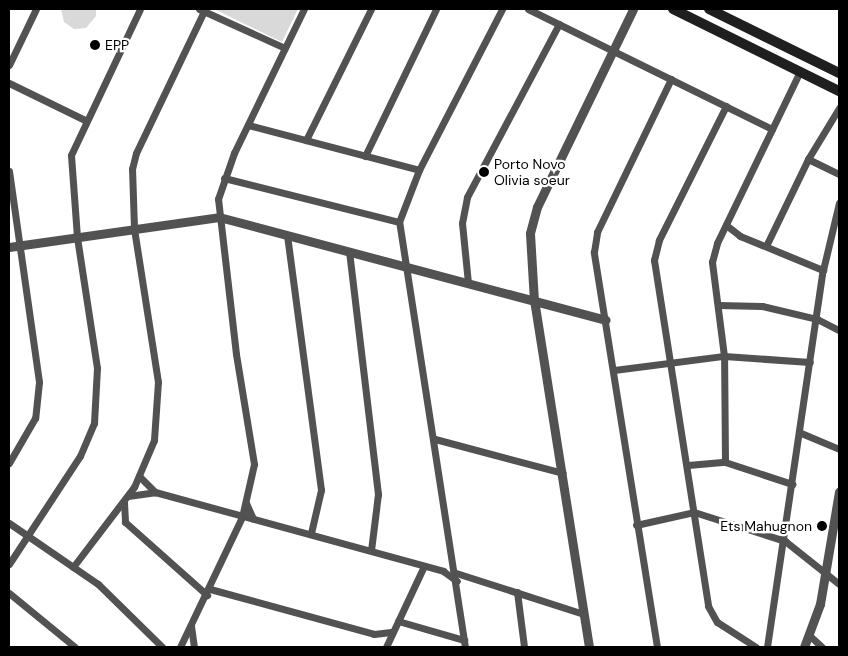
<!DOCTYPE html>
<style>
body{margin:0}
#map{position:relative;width:848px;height:656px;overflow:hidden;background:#fff;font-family:"DM Sans",sans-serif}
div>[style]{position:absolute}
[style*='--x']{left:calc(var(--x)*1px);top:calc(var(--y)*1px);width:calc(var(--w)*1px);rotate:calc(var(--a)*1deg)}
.green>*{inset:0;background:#d9d9d9}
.minor>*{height:7px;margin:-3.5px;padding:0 3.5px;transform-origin:3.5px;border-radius:3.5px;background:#525252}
.tertiary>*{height:9px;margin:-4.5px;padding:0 4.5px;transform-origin:4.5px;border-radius:4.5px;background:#525252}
.secondary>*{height:10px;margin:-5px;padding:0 5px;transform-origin:5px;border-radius:5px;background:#1f1f1f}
.dots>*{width:14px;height:14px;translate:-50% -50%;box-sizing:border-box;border:2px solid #fff;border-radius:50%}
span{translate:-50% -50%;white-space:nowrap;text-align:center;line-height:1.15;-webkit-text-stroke:4.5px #fff;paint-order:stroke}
.poi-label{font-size:14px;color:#000}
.left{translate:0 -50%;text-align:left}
.right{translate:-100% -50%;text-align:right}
.frame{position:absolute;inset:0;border:10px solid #000;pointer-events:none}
</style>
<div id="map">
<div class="green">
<i style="clip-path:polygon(61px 9px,96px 9px,96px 16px,86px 28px,74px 29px,64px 22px)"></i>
<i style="clip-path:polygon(214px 9px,298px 9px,282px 42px)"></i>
</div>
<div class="minor">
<i style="--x:199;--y:9;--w:94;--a:24.4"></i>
<i style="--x:528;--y:9;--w:272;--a:26.2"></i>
<i style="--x:9;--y:65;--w:62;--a:-64.3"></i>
<i style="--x:9;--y:83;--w:85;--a:26"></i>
<i style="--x:726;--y:106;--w:150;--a:116.6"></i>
<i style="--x:659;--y:240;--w:21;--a:104"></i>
<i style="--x:654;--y:260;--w:350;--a:81.1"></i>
<i style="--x:708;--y:606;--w:18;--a:61"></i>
<i style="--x:717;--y:622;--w:46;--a:32.7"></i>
<i style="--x:248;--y:125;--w:177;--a:14.7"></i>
<i style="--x:306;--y:140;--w:146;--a:-63.6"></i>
<i style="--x:365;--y:156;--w:163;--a:-64.2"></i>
<i style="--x:808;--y:159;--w:34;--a:26"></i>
<i style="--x:9;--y:171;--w:213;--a:81.9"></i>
<i style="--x:39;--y:382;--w:36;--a:96"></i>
<i style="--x:35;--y:418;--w:52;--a:120"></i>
<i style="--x:224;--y:178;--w:180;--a:14.1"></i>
<i style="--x:726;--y:225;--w:18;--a:38"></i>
<i style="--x:740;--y:236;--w:90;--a:22.3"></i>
<i style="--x:287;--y:235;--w:257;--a:82.4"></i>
<i style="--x:321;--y:490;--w:44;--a:103.1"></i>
<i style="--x:766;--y:246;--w:97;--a:-64.2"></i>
<i style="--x:808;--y:159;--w:60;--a:-58.7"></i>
<i style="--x:349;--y:251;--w:245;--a:83.2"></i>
<i style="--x:378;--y:494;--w:56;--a:97.1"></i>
<i style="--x:468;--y:283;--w:60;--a:-95.7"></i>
<i style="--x:462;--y:223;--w:26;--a:-79"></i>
<i style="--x:467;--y:197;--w:196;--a:-62"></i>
<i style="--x:718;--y:305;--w:44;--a:1.3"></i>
<i style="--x:762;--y:306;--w:57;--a:13.3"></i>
<i style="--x:817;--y:319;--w:25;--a:27"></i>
<i style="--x:614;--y:370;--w:111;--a:-7.3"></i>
<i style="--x:724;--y:356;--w:86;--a:4"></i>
<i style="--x:801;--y:433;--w:41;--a:22.8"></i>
<i style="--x:435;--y:439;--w:132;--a:14.9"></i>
<i style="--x:725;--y:462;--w:106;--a:-90.5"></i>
<i style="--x:724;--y:356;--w:95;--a:-97.3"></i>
<i style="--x:712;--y:262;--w:20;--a:-75"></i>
<i style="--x:717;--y:243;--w:191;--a:-64.2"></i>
<i style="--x:688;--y:465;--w:37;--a:-5"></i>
<i style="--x:725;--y:462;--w:71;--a:18.2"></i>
<i style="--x:139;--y:476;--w:23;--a:45"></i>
<i style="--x:155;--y:492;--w:299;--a:15.3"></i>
<i style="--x:443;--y:571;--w:17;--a:36"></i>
<i style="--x:128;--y:496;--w:27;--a:-8"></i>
<i style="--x:124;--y:502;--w:20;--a:87"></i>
<i style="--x:125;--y:522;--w:110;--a:41.7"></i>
<i style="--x:246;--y:503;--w:17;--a:66"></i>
<i style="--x:9;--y:523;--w:108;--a:34.4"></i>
<i style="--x:98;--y:584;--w:90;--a:44.5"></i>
<i style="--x:636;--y:525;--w:59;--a:-12.6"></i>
<i style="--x:694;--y:512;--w:96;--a:17.7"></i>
<i style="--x:785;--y:541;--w:69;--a:38.5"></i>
<i style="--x:9;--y:564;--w:129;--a:-56.7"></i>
<i style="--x:80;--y:456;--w:36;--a:-67"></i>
<i style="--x:94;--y:423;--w:55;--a:-86.9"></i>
<i style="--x:97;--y:368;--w:133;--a:-98.7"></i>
<i style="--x:77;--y:237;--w:82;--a:-94.2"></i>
<i style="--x:71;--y:155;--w:161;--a:-64.7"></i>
<i style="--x:73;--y:567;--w:101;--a:-52.7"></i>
<i style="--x:134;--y:487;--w:51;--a:-66.9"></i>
<i style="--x:154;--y:440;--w:58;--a:-86.1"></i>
<i style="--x:158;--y:382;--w:156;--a:-98.9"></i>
<i style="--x:134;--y:228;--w:59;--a:-91.9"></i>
<i style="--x:132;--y:169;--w:16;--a:-76"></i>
<i style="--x:136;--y:153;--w:160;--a:-64.4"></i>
<i style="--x:456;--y:573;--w:134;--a:17.8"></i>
<i style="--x:210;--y:589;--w:170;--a:15.3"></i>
<i style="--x:374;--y:634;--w:17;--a:-7"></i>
<i style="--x:517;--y:592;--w:55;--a:82.7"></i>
<i style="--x:9;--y:593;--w:85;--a:39.3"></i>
<i style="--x:398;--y:621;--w:69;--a:16.1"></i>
<i style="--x:191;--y:626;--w:21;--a:82"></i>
<i style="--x:810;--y:636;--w:16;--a:43"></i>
<i style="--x:180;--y:647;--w:144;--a:-64.5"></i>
<i style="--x:242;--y:517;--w:54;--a:-77.2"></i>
<i style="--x:254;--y:464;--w:111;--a:-99.3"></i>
<i style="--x:236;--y:354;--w:156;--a:-96.6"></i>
<i style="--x:218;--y:199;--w:49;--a:-70.8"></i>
<i style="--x:234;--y:153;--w:160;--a:-64.1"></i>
<i style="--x:386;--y:647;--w:89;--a:-64.9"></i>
<i style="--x:465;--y:647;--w:430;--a:-98.8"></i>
<i style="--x:399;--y:222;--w:56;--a:-69"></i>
<i style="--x:419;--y:170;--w:181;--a:-62.7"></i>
<i style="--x:657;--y:647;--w:400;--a:-99.1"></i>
<i style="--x:594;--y:252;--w:20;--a:-81"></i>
<i style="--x:597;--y:232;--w:170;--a:-64.2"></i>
<i style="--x:767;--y:647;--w:381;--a:-81.6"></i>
<i style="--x:823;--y:270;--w:69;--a:-76.6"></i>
</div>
<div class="tertiary">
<i style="--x:9;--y:247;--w:212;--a:-8.1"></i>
<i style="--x:219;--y:217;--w:400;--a:14.9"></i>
<i style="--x:589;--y:647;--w:350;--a:-99"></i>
<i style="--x:534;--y:301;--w:68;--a:-93.4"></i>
<i style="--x:530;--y:233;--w:27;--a:-75"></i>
<i style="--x:537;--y:207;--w:220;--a:-64.1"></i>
<i style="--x:804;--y:647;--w:46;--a:-69.6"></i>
<i style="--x:820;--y:604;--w:114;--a:-80.4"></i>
</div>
<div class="secondary">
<i style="--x:673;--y:9;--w:185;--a:26.3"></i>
<i style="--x:709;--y:9;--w:145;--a:26.2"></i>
</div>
<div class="dots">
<i style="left:95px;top:45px;background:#000"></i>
<i style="left:484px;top:172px;background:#000"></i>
<i style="left:822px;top:526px;background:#000"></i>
</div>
<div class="poi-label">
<span class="left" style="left:105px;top:45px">EPP</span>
<span class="left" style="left:494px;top:172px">Porto Novo<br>Olivia soeur</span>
<span class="right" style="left:812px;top:526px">Ets Mahugnon</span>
</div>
<div class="frame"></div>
</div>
